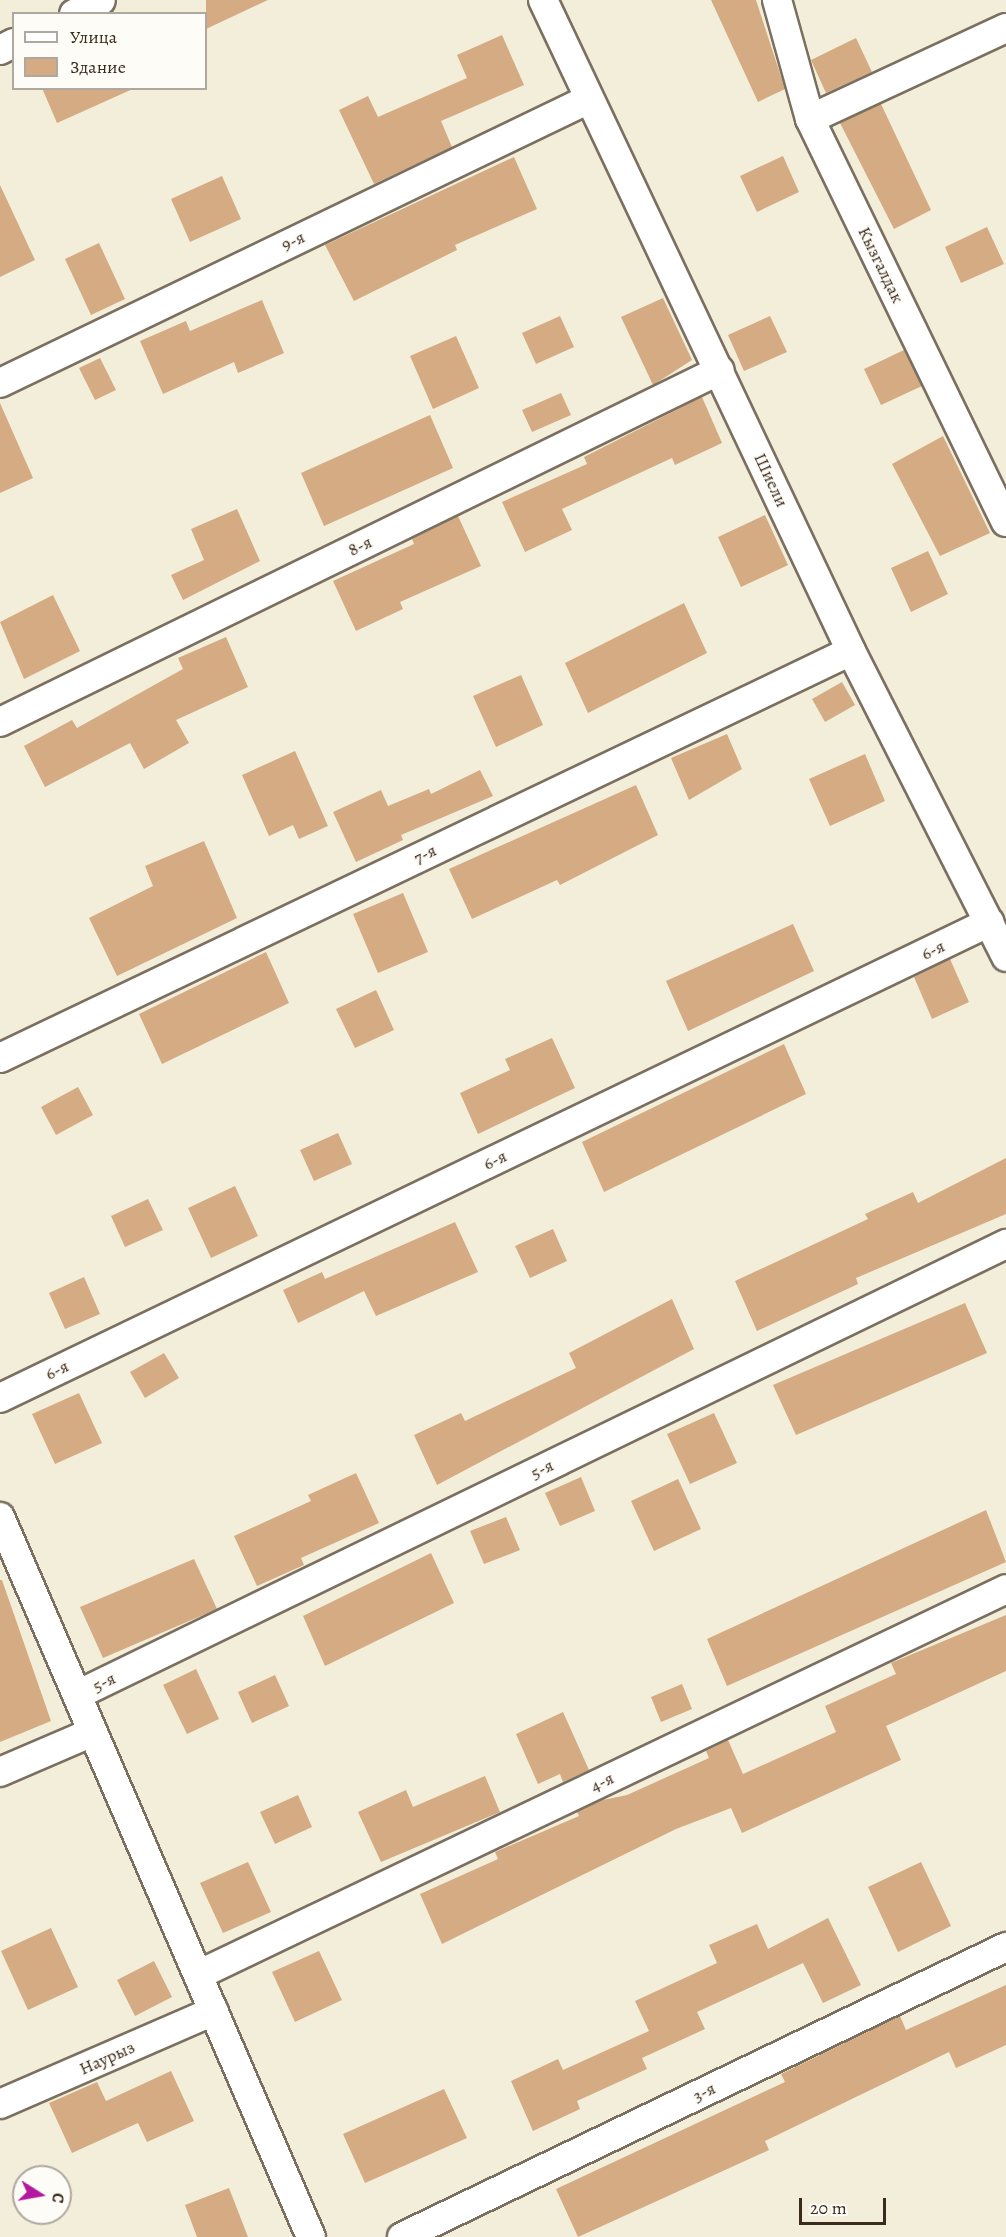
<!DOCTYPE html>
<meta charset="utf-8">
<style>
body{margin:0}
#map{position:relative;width:1006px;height:2237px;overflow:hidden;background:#f3eeda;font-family:Alegreya,serif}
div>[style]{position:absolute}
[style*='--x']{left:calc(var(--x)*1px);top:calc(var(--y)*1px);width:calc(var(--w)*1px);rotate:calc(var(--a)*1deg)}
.building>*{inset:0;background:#d4ab82}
.roads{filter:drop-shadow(2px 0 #7b6f60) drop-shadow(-2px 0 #7b6f60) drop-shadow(0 2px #7b6f60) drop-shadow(0 -2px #7b6f60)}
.minor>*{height:28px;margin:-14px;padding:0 14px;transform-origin:14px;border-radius:14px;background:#fff}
span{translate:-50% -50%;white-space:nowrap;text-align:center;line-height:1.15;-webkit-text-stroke:4.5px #fdfcf7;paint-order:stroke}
.street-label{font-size:18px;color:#3b2a1e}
.legend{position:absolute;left:12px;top:12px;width:195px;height:78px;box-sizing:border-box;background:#fdfcf7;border:2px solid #afa8a0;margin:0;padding:8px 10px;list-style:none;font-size:18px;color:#3b2a1e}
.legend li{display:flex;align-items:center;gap:12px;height:30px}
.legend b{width:30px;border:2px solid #afa8a0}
.north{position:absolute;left:12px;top:2165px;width:60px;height:60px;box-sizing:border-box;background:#fdfcf7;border:2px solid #afa8a0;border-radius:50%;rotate:101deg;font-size:16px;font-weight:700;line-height:24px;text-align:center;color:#3b2a1e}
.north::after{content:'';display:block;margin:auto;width:21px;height:27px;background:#b5179e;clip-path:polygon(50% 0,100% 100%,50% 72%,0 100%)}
.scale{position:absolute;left:799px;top:2198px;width:87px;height:27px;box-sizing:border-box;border:3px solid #3b2a1e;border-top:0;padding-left:8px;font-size:18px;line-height:21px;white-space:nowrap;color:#3b2a1e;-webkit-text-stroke:4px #fdfcf7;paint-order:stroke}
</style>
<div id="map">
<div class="building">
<i style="clip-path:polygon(206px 0,268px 0,206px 29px)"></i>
<i style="clip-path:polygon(711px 0,756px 0,785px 89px,758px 102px)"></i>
<i style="clip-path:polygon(502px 35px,524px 85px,441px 121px,452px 147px,374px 184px,339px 110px,368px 96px,378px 117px,467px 78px,457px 55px)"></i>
<i style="clip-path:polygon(856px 38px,872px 72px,826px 93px,811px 60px)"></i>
<i style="clip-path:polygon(42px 88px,135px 88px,57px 123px)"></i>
<i style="clip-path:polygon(881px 104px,931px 210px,894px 229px,840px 123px)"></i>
<i style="clip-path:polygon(783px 156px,799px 192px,757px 212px,740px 176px)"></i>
<i style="clip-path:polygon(514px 157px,537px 209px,455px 245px,457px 250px,354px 301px,325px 245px)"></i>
<i style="clip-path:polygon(222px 176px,241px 219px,190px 242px,171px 199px)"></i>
<i style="clip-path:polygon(0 185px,35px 260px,0 277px)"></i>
<i style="clip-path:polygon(987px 227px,1004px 264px,961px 283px,945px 247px)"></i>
<i style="clip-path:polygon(99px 243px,125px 299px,91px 315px,65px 259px)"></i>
<i style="clip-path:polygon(663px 298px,692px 360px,653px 385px,621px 317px)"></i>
<i style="clip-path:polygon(262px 300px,284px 353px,238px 373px,234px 362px,163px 394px,140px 341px,186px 321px,190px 331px)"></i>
<i style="clip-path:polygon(560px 316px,574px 347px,536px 364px,522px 333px)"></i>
<i style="clip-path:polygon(770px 316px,787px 352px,744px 371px,728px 335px)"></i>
<i style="clip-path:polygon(456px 336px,479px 388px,433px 409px,410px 356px)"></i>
<i style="clip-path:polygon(904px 350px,922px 386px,881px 405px,864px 369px)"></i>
<i style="clip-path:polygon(100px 358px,116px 390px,95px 400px,79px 368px)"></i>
<i style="clip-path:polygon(561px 393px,571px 415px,532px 432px,522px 410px)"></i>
<i style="clip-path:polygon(702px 397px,722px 443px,675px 465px,672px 458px,562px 509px,572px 530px,525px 552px,502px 502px,587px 464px,584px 457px)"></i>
<i style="clip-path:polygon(0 403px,33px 478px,0 493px)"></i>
<i style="clip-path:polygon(430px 415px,453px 468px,324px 526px,301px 473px)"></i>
<i style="clip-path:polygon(943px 436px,990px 533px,940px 556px,892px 464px)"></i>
<i style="clip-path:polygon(237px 509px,260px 561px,183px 600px,171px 575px,204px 560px,191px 529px)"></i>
<i style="clip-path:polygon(765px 515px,788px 565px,741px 587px,718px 537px)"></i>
<i style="clip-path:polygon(458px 516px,481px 566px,400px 602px,403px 609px,356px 631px,333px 581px,414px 544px,412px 539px)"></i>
<i style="clip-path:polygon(928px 551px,948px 594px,911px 612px,891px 568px)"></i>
<i style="clip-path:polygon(53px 595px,80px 651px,24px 679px,0 622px)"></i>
<i style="clip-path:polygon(684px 603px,707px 653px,588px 713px,565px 663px)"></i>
<i style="clip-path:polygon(226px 637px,248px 687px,176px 720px,189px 743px,144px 769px,130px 743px,45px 787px,24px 746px,72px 720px,77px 728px,183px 669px,178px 658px)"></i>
<i style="clip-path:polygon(521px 675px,543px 725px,496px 747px,473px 696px)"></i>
<i style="clip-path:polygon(842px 682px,855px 705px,825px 722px,812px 699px)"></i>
<i style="clip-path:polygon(727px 734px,742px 769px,689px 800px,671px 758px)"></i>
<i style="clip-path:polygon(295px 751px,328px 826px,299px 839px,293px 825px,269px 836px,242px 775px)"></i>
<i style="clip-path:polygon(865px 754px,885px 801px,830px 826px,809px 779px)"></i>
<i style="clip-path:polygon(480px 770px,493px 796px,401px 835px,403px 840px,356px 862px,333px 812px,381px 790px,388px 806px,429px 789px,431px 794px)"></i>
<i style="clip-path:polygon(636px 785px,658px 835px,560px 885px,557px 880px,472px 919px,449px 869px)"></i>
<i style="clip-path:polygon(204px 841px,237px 918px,117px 976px,89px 918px,153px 886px,145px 866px)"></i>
<i style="clip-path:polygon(403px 893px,428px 952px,378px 973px,353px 914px)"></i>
<i style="clip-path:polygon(793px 924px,814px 971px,688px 1031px,666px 981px)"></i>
<i style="clip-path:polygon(266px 952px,289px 1003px,162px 1064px,139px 1014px)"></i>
<i style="clip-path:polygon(950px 959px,969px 1002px,932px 1019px,914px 977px)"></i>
<i style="clip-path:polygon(376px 990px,394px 1030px,355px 1048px,336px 1009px)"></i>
<i style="clip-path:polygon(552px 1038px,575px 1088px,478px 1134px,460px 1093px,510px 1070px,505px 1059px)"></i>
<i style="clip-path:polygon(784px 1044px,806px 1094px,604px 1192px,582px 1142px)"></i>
<i style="clip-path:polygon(78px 1087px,93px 1115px,56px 1135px,41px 1107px)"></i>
<i style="clip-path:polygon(338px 1133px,352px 1164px,314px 1181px,300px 1150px)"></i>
<i style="clip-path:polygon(1006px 1158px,1006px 1214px,856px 1278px,858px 1284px,757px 1331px,735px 1281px,868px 1219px,865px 1214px,913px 1192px,918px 1203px)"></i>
<i style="clip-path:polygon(235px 1186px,258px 1236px,211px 1258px,188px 1208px)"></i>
<i style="clip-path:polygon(148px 1199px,163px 1230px,125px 1247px,111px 1216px)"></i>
<i style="clip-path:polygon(455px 1222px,478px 1272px,376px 1316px,364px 1291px,298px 1323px,283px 1290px,322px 1272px,325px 1279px)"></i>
<i style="clip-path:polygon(553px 1229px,567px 1261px,530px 1278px,515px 1246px)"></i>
<i style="clip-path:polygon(84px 1277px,100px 1314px,65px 1329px,49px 1293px)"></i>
<i style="clip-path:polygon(672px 1299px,694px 1349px,437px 1485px,414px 1435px,461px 1413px,465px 1421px,576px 1368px,569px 1353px)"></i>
<i style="clip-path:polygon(965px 1303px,987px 1353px,796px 1435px,773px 1385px)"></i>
<i style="clip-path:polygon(164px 1353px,179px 1378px,145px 1398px,130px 1372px)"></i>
<i style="clip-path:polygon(79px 1393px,102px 1443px,55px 1464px,32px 1414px)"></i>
<i style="clip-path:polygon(714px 1413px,737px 1463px,690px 1484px,667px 1434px)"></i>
<i style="clip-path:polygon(356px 1473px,379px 1523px,301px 1558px,304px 1565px,257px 1586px,234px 1536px,311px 1501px,308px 1495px)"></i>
<i style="clip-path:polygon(581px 1477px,595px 1511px,560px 1526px,545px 1493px)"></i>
<i style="clip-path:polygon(678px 1479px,701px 1529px,654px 1551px,631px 1501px)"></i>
<i style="clip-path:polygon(986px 1510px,1006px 1562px,727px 1686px,707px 1639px)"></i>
<i style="clip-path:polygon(506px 1517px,520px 1550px,484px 1564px,470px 1531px)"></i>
<i style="clip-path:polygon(431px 1553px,454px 1603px,325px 1666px,303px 1616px)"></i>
<i style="clip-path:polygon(194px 1559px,217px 1609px,103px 1658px,80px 1607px)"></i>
<i style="clip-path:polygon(2px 1580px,51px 1721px,0 1742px,0 1580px)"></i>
<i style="clip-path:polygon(1006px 1615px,1006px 1671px,886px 1726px,901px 1760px,742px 1833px,731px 1808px,676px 1829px,442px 1944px,420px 1894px,498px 1859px,495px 1852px,579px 1816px,577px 1812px,603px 1800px,627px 1795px,709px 1758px,706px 1751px,728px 1740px,743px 1774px,836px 1732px,825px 1706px,896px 1674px,891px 1663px)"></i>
<i style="clip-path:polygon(196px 1669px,219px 1719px,187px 1734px,163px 1685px)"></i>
<i style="clip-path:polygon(275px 1675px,289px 1706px,252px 1723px,238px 1692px)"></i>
<i style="clip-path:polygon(682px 1684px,692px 1709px,661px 1722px,651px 1697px)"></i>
<i style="clip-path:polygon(563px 1712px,589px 1770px,563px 1782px,560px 1774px,538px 1784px,516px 1734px)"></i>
<i style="clip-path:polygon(485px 1776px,500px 1812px,381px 1862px,358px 1812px,406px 1790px,413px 1807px)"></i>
<i style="clip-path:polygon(298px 1795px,312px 1827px,275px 1844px,260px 1812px)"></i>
<i style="clip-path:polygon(248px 1862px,271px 1912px,223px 1933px,200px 1883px)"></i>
<i style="clip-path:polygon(921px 1862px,951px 1926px,898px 1952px,868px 1887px)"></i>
<i style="clip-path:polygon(828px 1918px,861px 1985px,823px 2003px,803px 1963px,697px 2012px,705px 2029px,642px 2058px,647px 2069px,577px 2101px,580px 2109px,533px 2131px,511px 2081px,558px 2059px,563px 2070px,649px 2031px,635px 2001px,717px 1963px,709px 1945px,757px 1924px,768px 1949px)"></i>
<i style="clip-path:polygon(51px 1928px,78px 1987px,28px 2010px,1px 1951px)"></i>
<i style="clip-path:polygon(319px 1951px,342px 2000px,295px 2022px,272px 1972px)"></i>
<i style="clip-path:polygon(154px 1961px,172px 1997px,135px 2016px,117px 1980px)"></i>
<i style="clip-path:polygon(1006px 1985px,1006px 2045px,956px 2068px,949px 2052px,765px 2141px,769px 2150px,578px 2237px,556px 2189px,785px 2082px,781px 2074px,900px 2016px,906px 2030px)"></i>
<i style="clip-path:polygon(171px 2071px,194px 2121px,147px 2142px,138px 2123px,72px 2153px,49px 2103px,97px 2082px,106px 2101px)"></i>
<i style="clip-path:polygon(444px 2089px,467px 2138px,365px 2183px,343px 2134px)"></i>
<i style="clip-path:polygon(229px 2188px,248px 2237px,197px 2237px,185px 2205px)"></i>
</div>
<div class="roads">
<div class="minor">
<i style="--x:543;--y:0;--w:720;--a:64.68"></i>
<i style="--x:851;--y:651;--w:343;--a:63.1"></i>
<i style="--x:777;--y:0;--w:123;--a:74.5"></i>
<i style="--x:810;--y:119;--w:448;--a:64.1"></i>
<i style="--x:74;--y:14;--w:30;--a:-27"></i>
<i style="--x:0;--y:50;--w:16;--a:-27"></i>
<i style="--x:810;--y:119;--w:216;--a:-24.9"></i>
<i style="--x:0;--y:383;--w:652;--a:-25.74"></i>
<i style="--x:0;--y:722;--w:801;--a:-26.05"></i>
<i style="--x:0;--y:1058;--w:943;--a:-25.56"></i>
<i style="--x:0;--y:1398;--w:1098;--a:-25.68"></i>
<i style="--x:0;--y:1517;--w:784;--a:66.64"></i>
<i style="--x:77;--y:1695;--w:1033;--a:-25.9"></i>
<i style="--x:0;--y:1772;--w:101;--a:-23.3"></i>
<i style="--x:198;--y:1975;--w:895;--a:-25.53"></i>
<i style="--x:0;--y:2104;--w:233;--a:-23.5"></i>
<i style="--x:402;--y:2237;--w:670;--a:-25.65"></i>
</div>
</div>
<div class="street-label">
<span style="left:293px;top:241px;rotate:-26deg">9-я</span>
<span style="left:881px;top:265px;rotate:64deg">Кызгалдак</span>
<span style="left:771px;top:480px;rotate:65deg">Шиели</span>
<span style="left:360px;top:546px;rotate:-26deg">8-я</span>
<span style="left:425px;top:854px;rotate:-26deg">7-я</span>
<span style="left:933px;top:950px;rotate:-26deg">6-я</span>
<span style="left:495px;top:1160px;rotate:-26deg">6-я</span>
<span style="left:57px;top:1370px;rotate:-26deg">6-я</span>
<span style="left:542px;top:1469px;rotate:-26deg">5-я</span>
<span style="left:104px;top:1682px;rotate:-26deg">5-я</span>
<span style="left:602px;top:1782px;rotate:-26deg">4-я</span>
<span style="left:107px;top:2058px;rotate:-24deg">Наурыз</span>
<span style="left:704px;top:2092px;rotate:-26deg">3-я</span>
</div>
<ul class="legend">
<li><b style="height:8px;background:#fff"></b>Улица</li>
<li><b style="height:16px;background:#d4ab82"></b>Здание</li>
</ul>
<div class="north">С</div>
<div class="scale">20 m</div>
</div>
